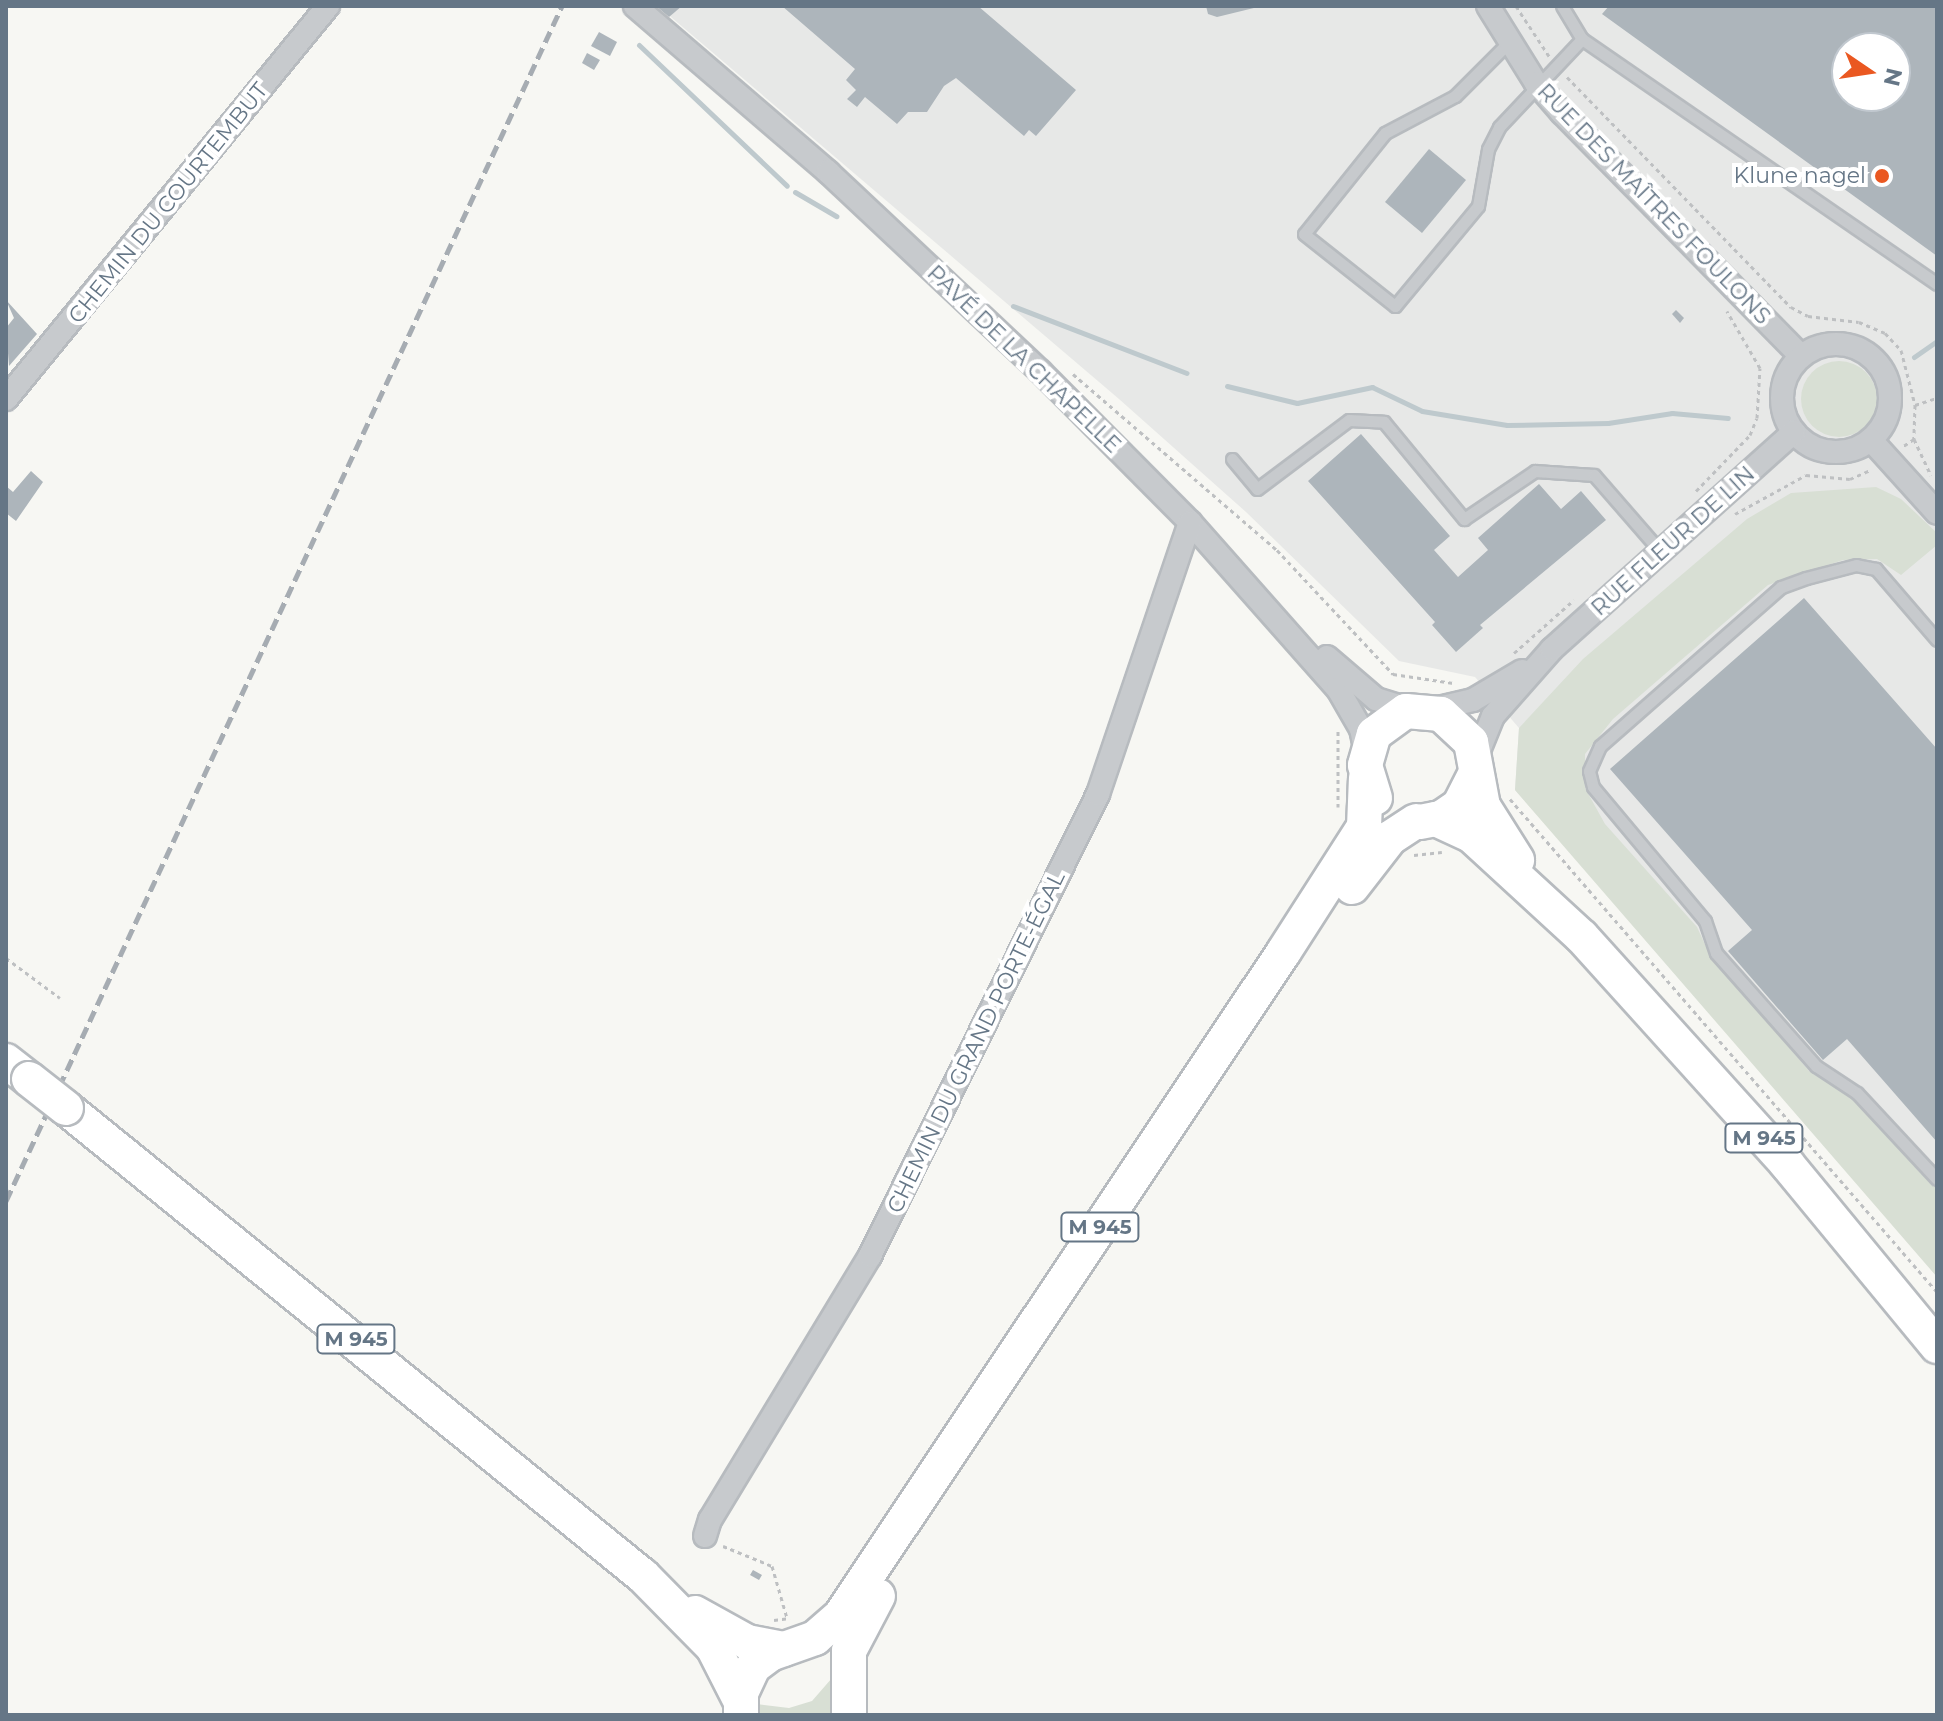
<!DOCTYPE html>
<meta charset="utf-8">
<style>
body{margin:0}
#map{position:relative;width:1943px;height:1721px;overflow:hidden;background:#f7f7f3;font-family:Montserrat,sans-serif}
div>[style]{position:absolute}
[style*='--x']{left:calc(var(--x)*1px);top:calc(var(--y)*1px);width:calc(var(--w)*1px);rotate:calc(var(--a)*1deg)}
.built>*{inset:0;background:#e7e8e7}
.green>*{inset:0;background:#d8dfd4}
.round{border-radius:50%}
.stream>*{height:5px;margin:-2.5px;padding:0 2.5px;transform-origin:2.5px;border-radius:2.5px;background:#bec9cd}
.building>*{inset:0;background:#adb5bb}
.path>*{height:3px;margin-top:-1.5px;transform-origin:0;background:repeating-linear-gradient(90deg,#bec0c2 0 4px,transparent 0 8px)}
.roads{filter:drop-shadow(2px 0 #b7bbbf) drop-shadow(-2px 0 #b7bbbf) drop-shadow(0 2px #b7bbbf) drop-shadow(0 -2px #b7bbbf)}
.lane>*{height:11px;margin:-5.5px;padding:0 5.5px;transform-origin:5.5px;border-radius:5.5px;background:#c7cacd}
.street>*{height:22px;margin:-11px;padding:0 11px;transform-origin:11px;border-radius:11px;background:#c7cacd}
.street>.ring{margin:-11px;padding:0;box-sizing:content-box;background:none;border:22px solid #c7cacd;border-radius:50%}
.primary>*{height:34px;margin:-17px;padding:0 17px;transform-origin:17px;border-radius:17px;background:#fff}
.rail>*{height:5px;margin-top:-2.5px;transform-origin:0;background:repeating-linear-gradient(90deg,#a6acb2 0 12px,transparent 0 18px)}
.bridges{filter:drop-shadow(2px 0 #b7bbbf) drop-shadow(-2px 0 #b7bbbf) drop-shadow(0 2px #b7bbbf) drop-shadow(0 -2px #b7bbbf)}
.primary-bridge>*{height:34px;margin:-17px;padding:0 17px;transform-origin:17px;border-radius:17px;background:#fff}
.dots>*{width:22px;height:22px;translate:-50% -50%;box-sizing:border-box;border:4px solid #fff;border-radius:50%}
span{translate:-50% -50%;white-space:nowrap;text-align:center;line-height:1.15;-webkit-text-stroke:8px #fff;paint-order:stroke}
.shield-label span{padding:2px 6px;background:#fff;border:2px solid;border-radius:6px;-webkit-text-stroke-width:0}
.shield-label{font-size:20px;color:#657686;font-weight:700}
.poi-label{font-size:22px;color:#657686}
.right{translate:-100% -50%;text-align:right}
.street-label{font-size:22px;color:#657686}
.frame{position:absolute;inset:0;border:8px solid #657686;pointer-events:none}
.north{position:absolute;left:1831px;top:32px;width:80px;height:80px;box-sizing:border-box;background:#fff;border:2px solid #c1c8cf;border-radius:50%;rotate:103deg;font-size:22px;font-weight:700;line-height:32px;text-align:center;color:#657686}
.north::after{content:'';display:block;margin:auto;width:28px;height:36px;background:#ea5821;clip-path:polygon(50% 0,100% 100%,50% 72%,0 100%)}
</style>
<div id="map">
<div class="built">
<i style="clip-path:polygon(evenodd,658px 6px,1937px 6px,1937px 1266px,1515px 790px,1519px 728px,1475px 677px,1399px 661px,1246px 512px,1119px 399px,658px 6px,1847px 48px,1895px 48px,1895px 96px,1847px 96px,1847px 48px)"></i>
</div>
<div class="green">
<i class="round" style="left:1801px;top:361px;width:76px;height:76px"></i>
<i style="clip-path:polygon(1876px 487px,1901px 499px,1937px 533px,1937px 545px,1901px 575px,1877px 559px,1843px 560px,1768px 585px,1613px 719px,1585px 754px,1585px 788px,1605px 824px,1697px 927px,1709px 953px,1809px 1071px,1854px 1098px,1937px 1187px,1937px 1277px,1515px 790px,1519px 728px,1583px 659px,1747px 519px,1791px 493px)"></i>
<i style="clip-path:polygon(832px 1678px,837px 1715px,753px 1715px,757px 1704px,789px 1708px,812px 1701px)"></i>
</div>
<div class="stream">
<i style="--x:639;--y:45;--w:204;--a:43.6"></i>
<i style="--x:795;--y:192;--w:48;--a:30.3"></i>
<i style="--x:1013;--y:306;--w:186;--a:21.1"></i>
<i style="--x:1914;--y:357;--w:28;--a:-35"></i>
<i style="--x:1227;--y:386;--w:72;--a:13.7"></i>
<i style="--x:1297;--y:403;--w:77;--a:-12"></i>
<i style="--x:1372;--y:387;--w:55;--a:25.6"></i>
<i style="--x:1422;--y:411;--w:86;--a:9.4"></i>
<i style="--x:1507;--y:425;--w:101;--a:-1.1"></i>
<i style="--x:1608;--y:423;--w:65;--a:-8.9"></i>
<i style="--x:1672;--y:413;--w:56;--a:5.1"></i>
</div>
<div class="building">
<i style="clip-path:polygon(656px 6px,682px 6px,669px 17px)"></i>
<i style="clip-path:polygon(782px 6px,978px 6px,1076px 90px,1036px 136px,1029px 130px,1024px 136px,956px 78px,944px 86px,927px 112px,908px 112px,897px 124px,865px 97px,857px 107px,847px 99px,856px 90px,846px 80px,855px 69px)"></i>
<i style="clip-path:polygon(1206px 6px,1258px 6px,1258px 7px,1217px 17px,1208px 14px)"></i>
<i style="clip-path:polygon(evenodd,1609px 6px,1937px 6px,1937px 256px,1602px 14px,1609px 6px,1847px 48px,1895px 48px,1895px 96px,1847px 96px,1847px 48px)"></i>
<i style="clip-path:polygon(599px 32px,617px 42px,610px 56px,591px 46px)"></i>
<i style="clip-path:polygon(587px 53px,600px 60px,594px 70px,582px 63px)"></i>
<i style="clip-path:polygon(1429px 149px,1466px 180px,1422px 233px,1385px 202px)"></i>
<i style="clip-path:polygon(6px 300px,37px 334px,9px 366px,6px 328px,14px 318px)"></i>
<i style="clip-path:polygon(1676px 310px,1684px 318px,1680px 323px,1672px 314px)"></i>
<i style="clip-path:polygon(1361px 434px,1450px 536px,1434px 550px,1458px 577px,1488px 550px,1478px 538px,1539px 484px,1561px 509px,1581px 491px,1606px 520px,1480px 625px,1483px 628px,1456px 652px,1432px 625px,1435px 622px,1308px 481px)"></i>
<i style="clip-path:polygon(31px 471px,43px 482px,16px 521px,6px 513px,6px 486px,13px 492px)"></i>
<i style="clip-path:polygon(1804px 598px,1937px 749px,1937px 1142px,1847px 1039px,1823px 1060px,1728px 951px,1752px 930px,1610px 769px)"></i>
<i style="clip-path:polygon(753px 1570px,762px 1575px,759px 1580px,750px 1575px)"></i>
</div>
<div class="path">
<i style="--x:1516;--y:6;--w:60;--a:56.6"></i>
<i style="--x:1567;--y:77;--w:321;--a:45.8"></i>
<i style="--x:1791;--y:307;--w:19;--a:28"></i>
<i style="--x:1808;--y:316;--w:51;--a:6.7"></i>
<i style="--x:1859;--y:322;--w:28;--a:23"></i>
<i style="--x:1885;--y:333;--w:23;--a:47"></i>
<i style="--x:1901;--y:350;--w:57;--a:75.7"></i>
<i style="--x:1915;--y:405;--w:34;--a:92"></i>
<i style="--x:1914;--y:439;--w:14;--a:146"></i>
<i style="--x:1073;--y:374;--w:269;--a:40.8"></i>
<i style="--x:1277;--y:550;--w:170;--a:46.9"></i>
<i style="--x:1393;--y:674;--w:61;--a:8.5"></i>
<i style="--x:1915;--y:405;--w:23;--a:-18"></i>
<i style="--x:1914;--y:439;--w:40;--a:65"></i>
<i style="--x:1696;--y:491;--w:78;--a:-46"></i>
<i style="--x:1750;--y:435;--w:18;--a:-68"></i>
<i style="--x:1757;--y:418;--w:50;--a:-86.6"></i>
<i style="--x:1760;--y:368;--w:66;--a:-120.1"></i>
<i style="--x:1735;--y:514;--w:81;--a:-28.8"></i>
<i style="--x:1806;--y:475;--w:44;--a:5.2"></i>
<i style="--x:1850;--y:479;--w:22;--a:-24"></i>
<i style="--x:1514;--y:653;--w:80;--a:-41.5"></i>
<i style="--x:1510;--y:799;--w:652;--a:49.1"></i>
<i style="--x:1338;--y:807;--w:76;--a:-90"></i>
<i style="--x:1414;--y:855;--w:28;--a:-6"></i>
<i style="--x:6;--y:958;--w:67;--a:36.5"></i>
<i style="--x:723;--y:1546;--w:53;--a:22.2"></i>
<i style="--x:772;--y:1566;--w:54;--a:73.9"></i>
<i style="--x:774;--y:1620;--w:16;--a:-7"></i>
</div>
<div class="roads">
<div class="lane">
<i style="--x:1562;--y:6;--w:39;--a:59"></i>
<i style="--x:1582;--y:39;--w:431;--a:34.6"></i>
<i style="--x:1509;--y:42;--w:76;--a:135"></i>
<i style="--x:1455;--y:96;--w:79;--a:152.1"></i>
<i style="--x:1385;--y:133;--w:129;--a:128.7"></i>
<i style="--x:1304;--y:234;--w:116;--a:38.4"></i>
<i style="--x:1395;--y:306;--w:130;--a:-50.3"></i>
<i style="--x:1478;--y:206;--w:58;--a:-80"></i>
<i style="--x:1488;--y:149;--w:25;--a:-63"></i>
<i style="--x:1499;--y:127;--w:121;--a:-46.7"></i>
<i style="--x:1232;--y:459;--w:39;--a:50"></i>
<i style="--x:1257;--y:489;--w:115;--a:-36.9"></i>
<i style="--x:1349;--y:420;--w:35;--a:3"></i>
<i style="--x:1384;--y:422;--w:126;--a:50.5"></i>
<i style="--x:1464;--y:519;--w:86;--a:-34.1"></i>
<i style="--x:1535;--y:471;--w:59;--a:3.9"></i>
<i style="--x:1594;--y:475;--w:101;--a:49"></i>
<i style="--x:1937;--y:640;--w:94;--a:-130.7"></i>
<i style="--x:1876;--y:569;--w:20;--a:-169"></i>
<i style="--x:1856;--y:565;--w:52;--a:165.4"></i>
<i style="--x:1806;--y:578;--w:27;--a:160"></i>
<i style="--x:1781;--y:587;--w:241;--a:138.7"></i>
<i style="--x:1600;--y:746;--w:27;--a:114"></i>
<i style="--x:1589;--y:771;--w:16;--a:76"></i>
<i style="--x:1593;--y:787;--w:175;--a:50.1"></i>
<i style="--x:1705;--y:921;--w:34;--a:71"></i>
<i style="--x:1716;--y:953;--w:151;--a:48.5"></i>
<i style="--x:1816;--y:1066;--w:49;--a:33.4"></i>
<i style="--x:1857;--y:1093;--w:117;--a:47.1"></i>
</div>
<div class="street">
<i style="--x:635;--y:6;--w:255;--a:40.7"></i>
<i style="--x:828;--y:172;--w:291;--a:43.2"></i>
<i style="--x:1040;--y:371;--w:213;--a:45.2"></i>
<i style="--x:1190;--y:522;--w:223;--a:48.5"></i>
<i style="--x:1338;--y:689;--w:46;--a:60.1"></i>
<i style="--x:1361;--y:729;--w:24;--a:78"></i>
<i style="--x:1488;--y:6;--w:91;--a:58.1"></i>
<i style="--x:1536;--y:83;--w:40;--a:49"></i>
<i style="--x:1562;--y:113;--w:341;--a:45.5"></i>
<i class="ring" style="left:1782px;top:344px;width:86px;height:86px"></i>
<i style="--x:6;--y:399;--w:508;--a:-50.67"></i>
<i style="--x:1871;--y:440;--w:98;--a:47.9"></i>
<i style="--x:1327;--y:657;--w:65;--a:40.6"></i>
<i style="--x:1376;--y:699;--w:39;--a:17"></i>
<i style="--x:1430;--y:710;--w:44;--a:-13.1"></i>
<i style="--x:1473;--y:700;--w:57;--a:-30.6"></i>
<i style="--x:1476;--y:758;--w:45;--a:-68"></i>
<i style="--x:1493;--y:716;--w:89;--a:-48.6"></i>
<i style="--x:1552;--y:649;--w:325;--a:-41.9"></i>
<i style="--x:705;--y:1536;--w:17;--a:-73"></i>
<i style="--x:710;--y:1520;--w:309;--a:-58.8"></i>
<i style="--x:870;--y:1256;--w:515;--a:-63.73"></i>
<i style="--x:1098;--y:794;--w:287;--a:-71.3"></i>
</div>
<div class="primary">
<i style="--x:1375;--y:798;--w:34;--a:-107"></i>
<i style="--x:1365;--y:765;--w:32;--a:-74"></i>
<i style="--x:1374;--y:734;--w:39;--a:-36"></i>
<i style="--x:1406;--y:711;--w:35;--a:5"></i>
<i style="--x:1441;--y:714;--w:41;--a:43"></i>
<i style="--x:1471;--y:742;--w:65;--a:79.4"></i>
<i style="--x:1483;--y:806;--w:64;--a:57.8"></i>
<i style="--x:1436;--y:819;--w:40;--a:25"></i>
<i style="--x:1472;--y:836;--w:149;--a:42.6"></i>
<i style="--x:1582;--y:937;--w:306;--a:47.9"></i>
<i style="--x:1787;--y:1164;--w:236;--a:50.5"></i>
<i style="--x:1420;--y:822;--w:21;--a:-11"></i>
<i style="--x:1441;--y:818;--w:22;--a:-34"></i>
<i style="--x:1459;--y:806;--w:37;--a:-63"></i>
<i style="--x:1352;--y:887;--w:62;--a:-52.2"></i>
<i style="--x:1390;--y:838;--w:31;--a:-33"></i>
<i style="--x:6;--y:1061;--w:29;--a:38"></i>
<i style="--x:66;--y:1108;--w:743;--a:39.05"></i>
<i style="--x:643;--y:1576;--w:100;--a:45.4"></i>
<i style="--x:713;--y:1647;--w:59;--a:63"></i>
<i style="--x:695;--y:1613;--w:60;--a:29.1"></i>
<i style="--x:747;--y:1642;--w:37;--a:11"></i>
<i style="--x:741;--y:1715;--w:22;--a:-90"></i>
<i style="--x:741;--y:1693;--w:29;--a:-65"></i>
<i style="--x:753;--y:1667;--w:21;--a:-37"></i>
<i style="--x:770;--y:1654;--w:48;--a:-19.6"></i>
<i style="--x:815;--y:1638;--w:35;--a:-41"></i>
<i style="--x:841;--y:1615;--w:796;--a:-56.27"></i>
<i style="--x:1283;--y:953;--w:150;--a:-57.3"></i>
<i style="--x:1364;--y:827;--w:49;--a:-87.7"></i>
<i style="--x:849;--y:1715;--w:64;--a:-90"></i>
<i style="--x:849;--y:1651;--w:62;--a:-62.2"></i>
</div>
</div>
<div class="rail">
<i style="--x:6;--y:1201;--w:1318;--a:-65.05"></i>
</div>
<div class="bridges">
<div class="primary-bridge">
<i style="--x:29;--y:1079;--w:47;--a:38.1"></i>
</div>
</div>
<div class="dots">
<i style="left:1882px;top:176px;background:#ea5821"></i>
</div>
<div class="shield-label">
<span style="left:1764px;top:1138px">M 945</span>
<span style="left:1100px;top:1227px">M 945</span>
<span style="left:356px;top:1339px">M 945</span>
</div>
<div class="poi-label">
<span class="right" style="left:1866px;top:176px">Klune nagel</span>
</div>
<div class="street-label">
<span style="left:168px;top:203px;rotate:-51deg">CHEMIN DU COURTEMBUT</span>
<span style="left:1654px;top:204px;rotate:46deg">RUE DES MAÎTRES FOULONS</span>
<span style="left:1024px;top:359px;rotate:44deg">PAVÉ DE LA CHAPELLE</span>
<span style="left:1673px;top:541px;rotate:-42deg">RUE FLEUR DE LIN</span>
<span style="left:976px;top:1042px;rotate:-64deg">CHEMIN DU GRAND PORTE-ÉGAL</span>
</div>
<div class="frame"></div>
<div class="north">N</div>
</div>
